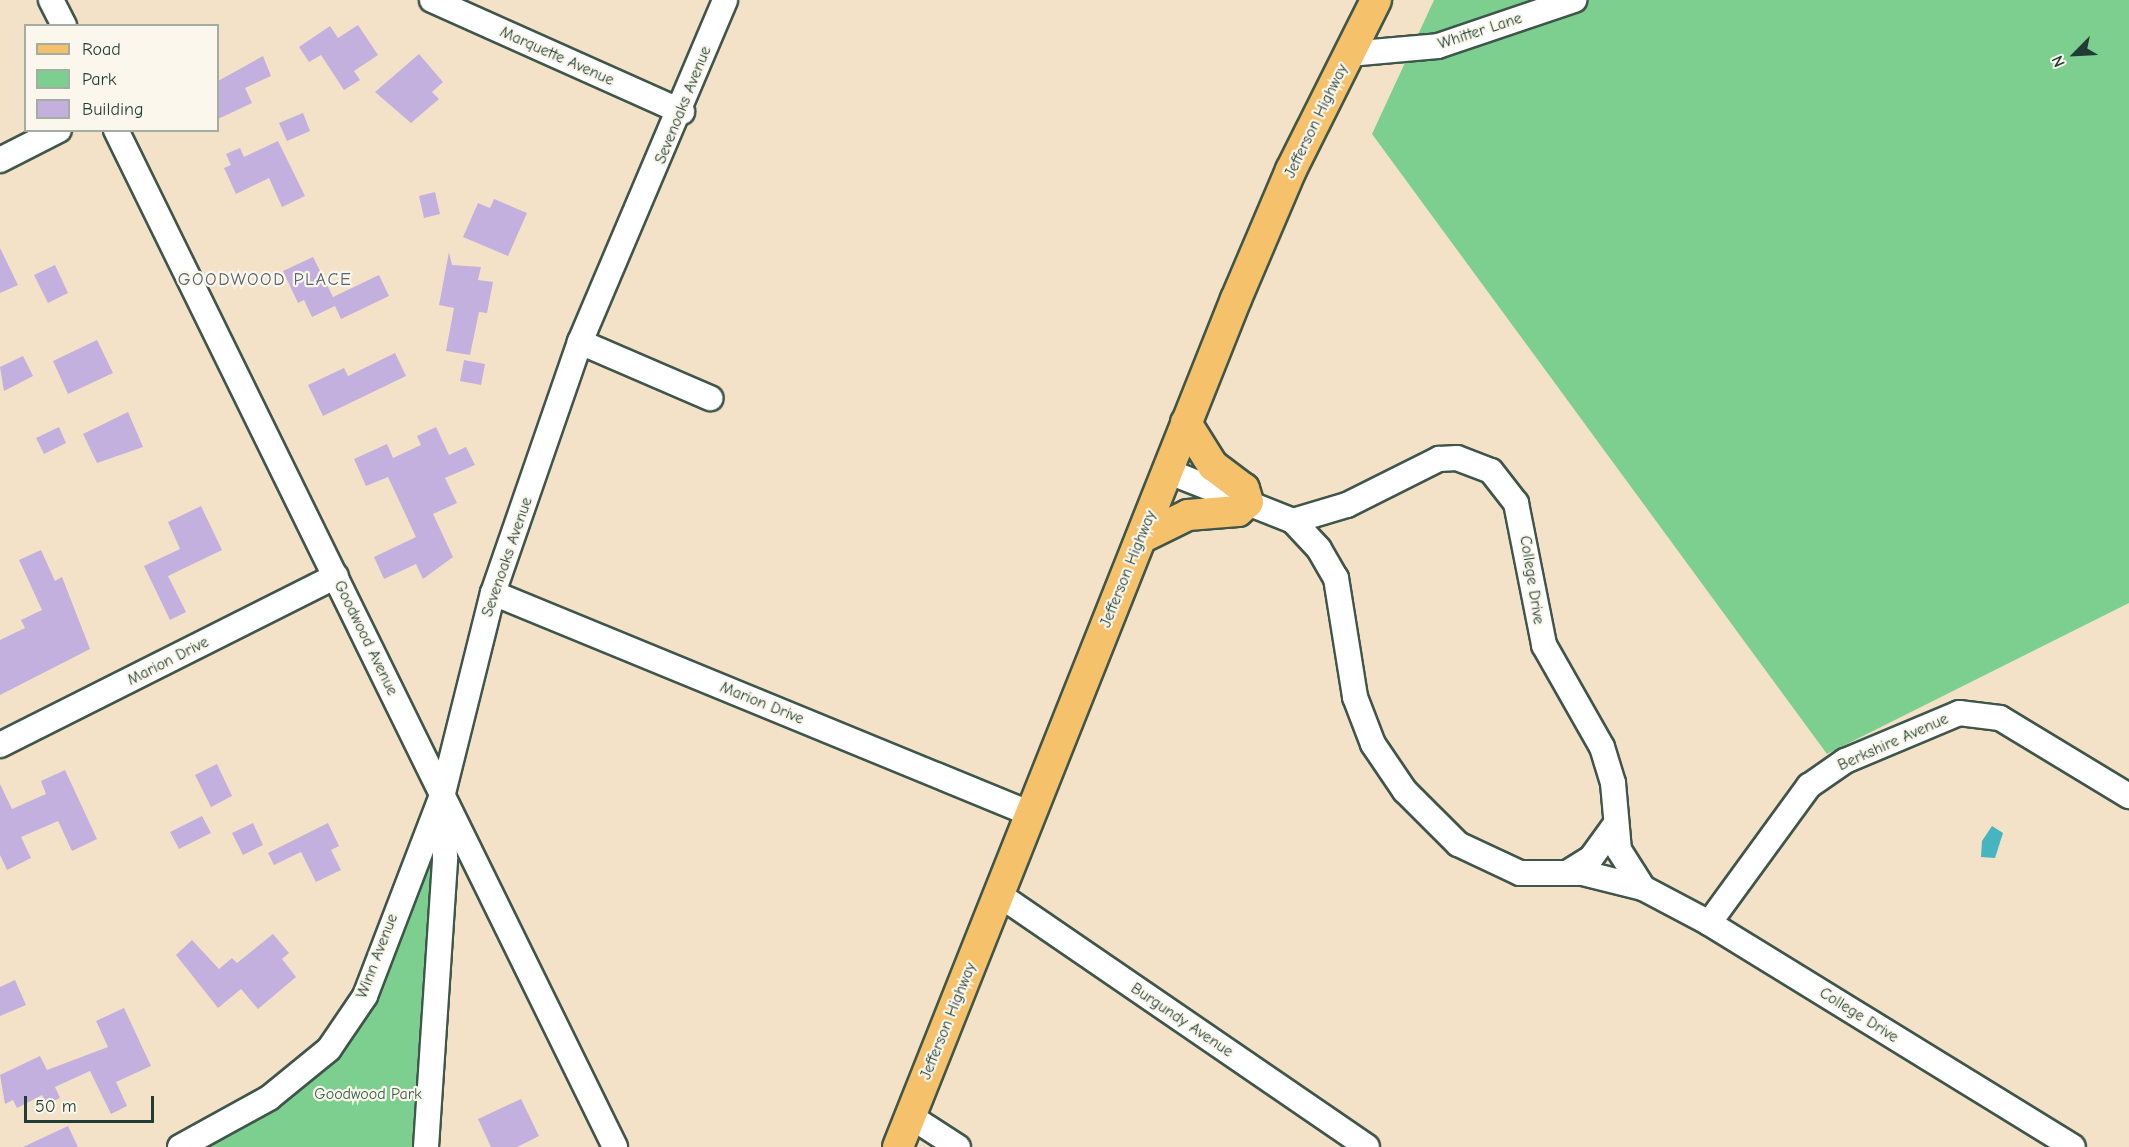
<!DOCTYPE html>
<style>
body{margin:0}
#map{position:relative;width:2129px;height:1147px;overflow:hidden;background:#f4e2c8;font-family:"Comic Neue",sans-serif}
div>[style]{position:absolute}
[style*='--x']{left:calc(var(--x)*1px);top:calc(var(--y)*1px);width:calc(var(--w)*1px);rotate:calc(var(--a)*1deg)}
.green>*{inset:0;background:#7dcf90}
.water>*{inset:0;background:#46b4c1}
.building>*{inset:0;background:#c3b0de}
.roads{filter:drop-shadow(2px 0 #3f564a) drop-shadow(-2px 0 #3f564a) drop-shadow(0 2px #3f564a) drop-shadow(0 -2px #3f564a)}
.minor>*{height:24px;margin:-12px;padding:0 12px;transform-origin:12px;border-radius:12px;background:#fff}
.major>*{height:30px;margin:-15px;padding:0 15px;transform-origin:15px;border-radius:15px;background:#f6c16b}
span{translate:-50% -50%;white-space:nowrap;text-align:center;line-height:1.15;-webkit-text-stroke:4.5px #fbf7ec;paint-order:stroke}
.street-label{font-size:16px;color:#1f3d34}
.park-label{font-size:16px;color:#36624b}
.neighbourhood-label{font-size:18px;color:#586570;letter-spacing:1.5px}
.legend{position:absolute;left:24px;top:24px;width:195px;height:108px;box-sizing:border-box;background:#fbf7ec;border:2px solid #a3ada2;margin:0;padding:8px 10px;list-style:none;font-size:18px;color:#1f3d34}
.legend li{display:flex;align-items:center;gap:12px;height:30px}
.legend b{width:30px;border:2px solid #a3ada2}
.north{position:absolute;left:2045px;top:24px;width:60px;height:60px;-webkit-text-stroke:4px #fbf7ec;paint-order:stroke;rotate:246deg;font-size:16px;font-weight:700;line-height:24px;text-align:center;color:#1f3d34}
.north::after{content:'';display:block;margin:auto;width:21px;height:27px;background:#1f3d34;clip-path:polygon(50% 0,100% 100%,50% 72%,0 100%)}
.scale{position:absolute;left:24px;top:1096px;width:130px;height:27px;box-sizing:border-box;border:3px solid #1f3d34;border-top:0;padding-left:8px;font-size:18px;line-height:21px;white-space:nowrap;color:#1f3d34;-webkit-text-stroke:4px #fbf7ec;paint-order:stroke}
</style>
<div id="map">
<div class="green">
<i style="clip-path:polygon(1434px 0,2129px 0,2129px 603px,1827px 754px,1372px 134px)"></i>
<i style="clip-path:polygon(436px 842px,420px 1147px,195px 1147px,308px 1078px)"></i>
</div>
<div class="water">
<i style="clip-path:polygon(1992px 826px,2003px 833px,1995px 858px,1981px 857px,1982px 841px)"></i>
</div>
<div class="building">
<i style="clip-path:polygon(358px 25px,378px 55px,354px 71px,360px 80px,344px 90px,321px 55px,309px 62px,299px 47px,330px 26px,338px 38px)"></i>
<i style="clip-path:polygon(419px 54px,443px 82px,432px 92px,439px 99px,411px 123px,375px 92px)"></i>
<i style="clip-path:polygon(263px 56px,271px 76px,245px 88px,252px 103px,218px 119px,218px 81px)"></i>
<i style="clip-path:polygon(303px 113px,310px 131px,287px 141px,279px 123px)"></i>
<i style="clip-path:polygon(278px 141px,305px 196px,282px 207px,269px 178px,236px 194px,224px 168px,231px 165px,226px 154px,240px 148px,244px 157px)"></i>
<i style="clip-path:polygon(435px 192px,440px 214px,424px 218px,419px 196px)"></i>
<i style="clip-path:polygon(494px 199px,527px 213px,508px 256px,463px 237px,478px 203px,490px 208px)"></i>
<i style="clip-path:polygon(0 248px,18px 285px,0 293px)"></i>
<i style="clip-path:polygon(449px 252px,452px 265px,481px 267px,478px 280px,493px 282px,487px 313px,479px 312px,470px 355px,446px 351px,454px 308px,439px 305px)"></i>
<i style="clip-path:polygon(313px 257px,333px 297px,379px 275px,389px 296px,341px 319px,335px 306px,312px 317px,304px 300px,298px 303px,283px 271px)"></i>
<i style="clip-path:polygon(55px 265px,68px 293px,48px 303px,34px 275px)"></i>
<i style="clip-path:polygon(97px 340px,113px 373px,68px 394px,53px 361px)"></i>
<i style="clip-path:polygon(395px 353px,406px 376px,323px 416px,308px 385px,344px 368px,348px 376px)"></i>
<i style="clip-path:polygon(23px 356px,33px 376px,4px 391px,0 367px)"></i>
<i style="clip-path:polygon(464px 360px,485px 364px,481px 385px,460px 381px)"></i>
<i style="clip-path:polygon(128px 412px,143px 447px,97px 463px,83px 434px)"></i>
<i style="clip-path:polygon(59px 427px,66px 443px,44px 454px,36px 438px)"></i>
<i style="clip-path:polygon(436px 427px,449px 455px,466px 447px,475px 465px,445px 478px,457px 503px,433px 514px,453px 557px,423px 579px,416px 564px,384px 579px,374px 557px,416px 537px,388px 477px,366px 486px,354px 459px,387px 444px,393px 458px,421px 445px,417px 436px)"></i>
<i style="clip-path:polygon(201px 506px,222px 550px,168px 576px,186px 612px,170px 620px,144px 566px,180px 549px,168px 522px)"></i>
<i style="clip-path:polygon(41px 550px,55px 581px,62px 577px,90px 649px,0 695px,0 640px,25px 628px,21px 620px,42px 610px,19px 560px)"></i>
<i style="clip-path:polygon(217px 764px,232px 796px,211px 807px,195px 775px)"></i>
<i style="clip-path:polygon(65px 770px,97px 839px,72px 851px,58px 821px,21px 837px,31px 858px,7px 870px,0 855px,0 784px,12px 809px,46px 794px,41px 781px)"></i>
<i style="clip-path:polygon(202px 816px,211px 833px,179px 849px,170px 832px)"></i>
<i style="clip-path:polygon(253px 823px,263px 845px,243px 855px,232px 833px)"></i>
<i style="clip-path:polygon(328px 823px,339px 846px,331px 850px,341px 870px,316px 882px,301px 852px,274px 865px,268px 853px)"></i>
<i style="clip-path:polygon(273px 934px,289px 953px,282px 959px,296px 977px,258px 1009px,241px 989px,218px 1008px,176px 955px,192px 940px,219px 969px,232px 958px,237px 963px)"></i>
<i style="clip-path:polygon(15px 980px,26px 1005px,0 1016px,0 987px)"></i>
<i style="clip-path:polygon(124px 1008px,151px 1066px,116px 1082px,127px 1106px,111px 1114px,90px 1071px,55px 1087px,60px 1098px,47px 1104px,42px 1095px,17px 1108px,13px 1100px,5px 1104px,0 1075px,40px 1056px,47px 1070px,108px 1047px,96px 1021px)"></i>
<i style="clip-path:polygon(521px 1099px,539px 1136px,517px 1147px,491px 1147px,478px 1119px)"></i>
<i style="clip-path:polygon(68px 1126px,78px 1147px,23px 1147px)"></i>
</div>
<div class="roads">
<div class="minor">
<i style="--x:51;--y:0;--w:29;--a:63"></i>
<i style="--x:432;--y:0;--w:274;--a:24.1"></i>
<i style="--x:1349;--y:54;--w:89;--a:-5.1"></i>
<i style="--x:1438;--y:46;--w:144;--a:-18.7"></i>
<i style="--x:116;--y:130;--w:1133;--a:63.86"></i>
<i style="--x:0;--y:160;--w:66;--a:-27"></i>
<i style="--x:580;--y:342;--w:142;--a:23.3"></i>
<i style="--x:1167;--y:471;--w:136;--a:21.6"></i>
<i style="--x:1293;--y:521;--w:38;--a:47"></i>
<i style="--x:1319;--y:549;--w:34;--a:60"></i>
<i style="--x:1336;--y:578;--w:121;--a:80.9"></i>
<i style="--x:1355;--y:697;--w:50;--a:69"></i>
<i style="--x:1373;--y:744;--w:57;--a:55.8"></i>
<i style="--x:1405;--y:791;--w:75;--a:45"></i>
<i style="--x:1458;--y:844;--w:68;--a:25.1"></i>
<i style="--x:1520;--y:873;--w:63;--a:0"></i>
<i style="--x:1583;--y:873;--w:62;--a:14"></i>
<i style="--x:1643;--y:888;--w:75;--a:27.9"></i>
<i style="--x:1709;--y:923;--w:427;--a:31.6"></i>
<i style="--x:1293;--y:521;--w:56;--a:-16.5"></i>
<i style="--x:1347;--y:505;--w:103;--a:-26.6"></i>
<i style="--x:1439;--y:459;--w:18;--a:-3"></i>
<i style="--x:1457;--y:458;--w:36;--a:21"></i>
<i style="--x:1491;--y:471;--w:41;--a:52"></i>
<i style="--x:1516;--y:503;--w:145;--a:78.8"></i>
<i style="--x:1544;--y:645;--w:117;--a:60.4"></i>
<i style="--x:1602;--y:747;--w:38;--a:73"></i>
<i style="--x:1613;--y:783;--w:67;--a:84.9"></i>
<i style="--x:1619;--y:850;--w:45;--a:57.7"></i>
<i style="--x:493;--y:593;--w:582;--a:22.33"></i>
<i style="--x:0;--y:745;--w:376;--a:-26.7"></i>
<i style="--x:1567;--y:873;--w:28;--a:-32"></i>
<i style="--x:1591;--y:858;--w:41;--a:-54"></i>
<i style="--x:998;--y:894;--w:447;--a:34.4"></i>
<i style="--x:1709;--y:923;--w:170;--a:-53.9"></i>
<i style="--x:1809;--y:786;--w:44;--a:-34.8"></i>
<i style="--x:1845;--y:761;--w:124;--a:-22.8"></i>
<i style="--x:1959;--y:713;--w:41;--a:7"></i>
<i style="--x:2000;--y:718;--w:151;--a:31.2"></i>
<i style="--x:910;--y:1116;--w:57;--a:32.9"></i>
<i style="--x:180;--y:1147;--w:102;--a:-28.8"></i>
<i style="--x:269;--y:1098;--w:77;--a:-39.2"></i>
<i style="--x:329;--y:1049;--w:64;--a:-55.8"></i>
<i style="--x:365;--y:996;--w:212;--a:-69"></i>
<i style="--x:426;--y:1147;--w:290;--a:-86.2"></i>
<i style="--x:445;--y:858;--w:65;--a:-91.8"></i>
<i style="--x:443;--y:793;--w:206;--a:-76"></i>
<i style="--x:493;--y:593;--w:266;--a:-70.9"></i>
<i style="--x:580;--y:342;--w:371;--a:-67"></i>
</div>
<div class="major">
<i style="--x:1141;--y:538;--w:52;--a:-26.1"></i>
<i style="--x:1188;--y:515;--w:50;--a:-4.6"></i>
<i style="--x:1238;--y:511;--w:13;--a:-42"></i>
<i style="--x:1248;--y:502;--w:14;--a:-107"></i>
<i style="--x:1244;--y:489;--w:39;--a:-143"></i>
<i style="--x:1213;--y:466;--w:51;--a:-122.1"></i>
<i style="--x:898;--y:1147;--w:913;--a:-68.27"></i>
<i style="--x:1236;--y:299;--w:140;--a:-66.9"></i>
<i style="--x:1291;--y:170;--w:190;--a:-63.4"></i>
</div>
</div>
<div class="street-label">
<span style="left:1480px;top:31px;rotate:-18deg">Whitter Lane</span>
<span style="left:557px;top:56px;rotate:24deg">Marquette Avenue</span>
<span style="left:683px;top:105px;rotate:-68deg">Sevenoaks Avenue</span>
<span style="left:1316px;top:121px;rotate:-64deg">Jefferson Highway</span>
<span style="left:507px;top:557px;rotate:-71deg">Sevenoaks Avenue</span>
<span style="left:1128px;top:569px;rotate:-68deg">Jefferson Highway</span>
<span style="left:1532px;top:580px;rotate:81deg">College Drive</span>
<span style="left:366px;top:638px;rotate:64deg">Goodwood Avenue</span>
<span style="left:168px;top:661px;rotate:-27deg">Marion Drive</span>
<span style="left:762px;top:703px;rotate:22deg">Marion Drive</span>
<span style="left:1893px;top:742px;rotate:-24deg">Berkshire Avenue</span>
<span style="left:377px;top:956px;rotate:-69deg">Winn Avenue</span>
<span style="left:1859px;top:1015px;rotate:32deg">College Drive</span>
<span style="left:1182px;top:1020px;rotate:34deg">Burgundy Avenue</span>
<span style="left:948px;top:1021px;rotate:-68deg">Jefferson Highway</span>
</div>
<div class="park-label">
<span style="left:368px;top:1094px">Goodwood Park</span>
</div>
<div class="neighbourhood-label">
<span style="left:265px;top:280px">GOODWOOD PLACE</span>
</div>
<ul class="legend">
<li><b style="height:8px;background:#f6c16b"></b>Road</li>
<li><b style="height:16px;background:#7dcf90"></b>Park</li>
<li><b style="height:16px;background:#c3b0de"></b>Building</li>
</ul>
<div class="north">N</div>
<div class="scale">50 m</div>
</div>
